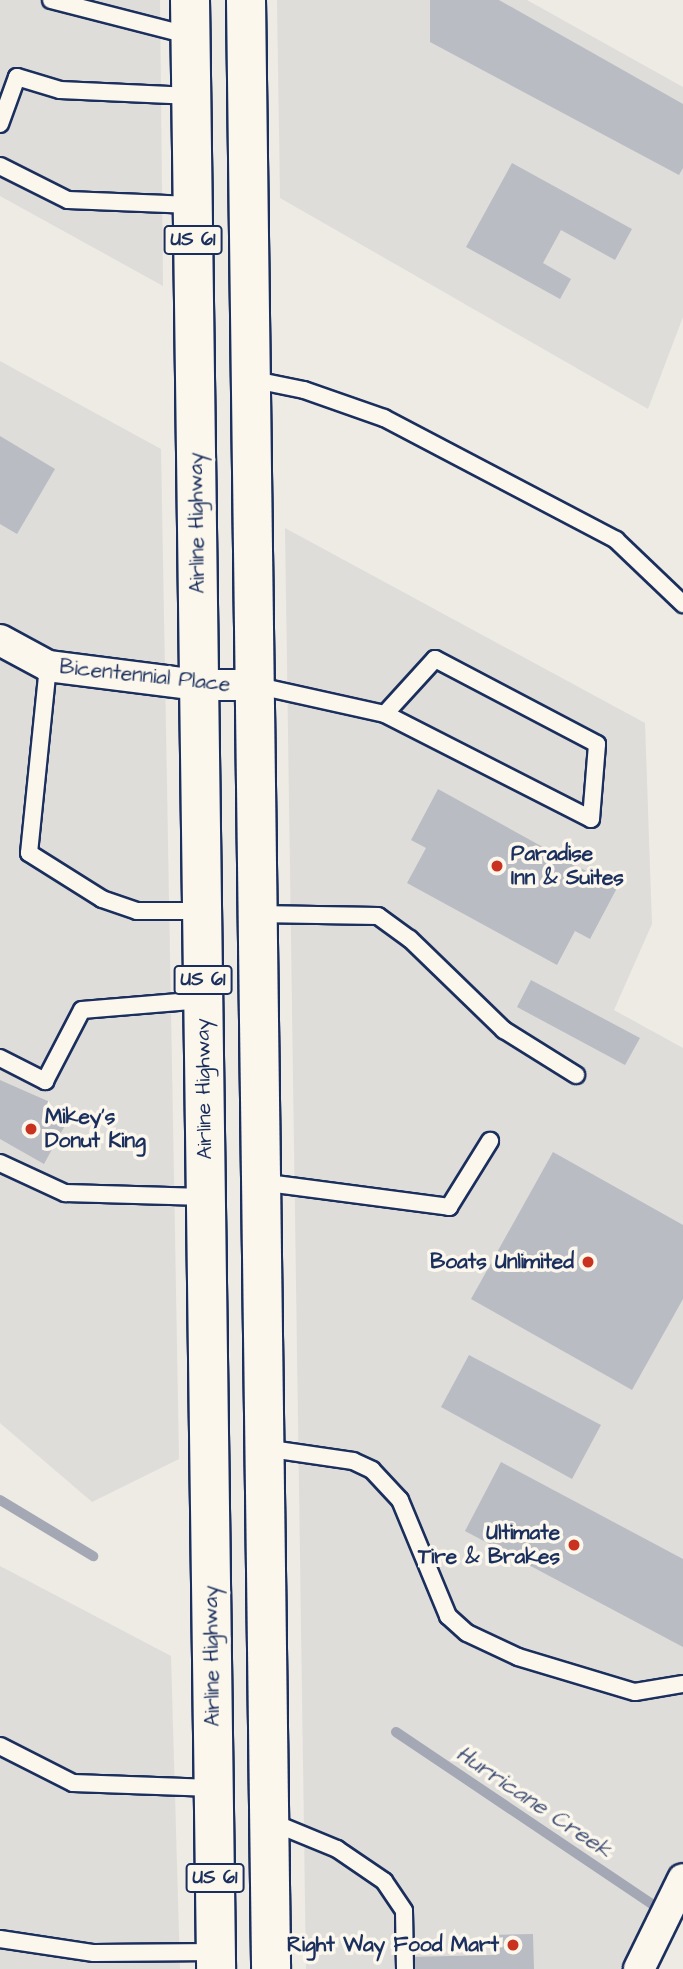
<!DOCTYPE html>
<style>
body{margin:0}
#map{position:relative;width:683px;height:1969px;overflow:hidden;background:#eeebe4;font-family:"Architects Daughter",sans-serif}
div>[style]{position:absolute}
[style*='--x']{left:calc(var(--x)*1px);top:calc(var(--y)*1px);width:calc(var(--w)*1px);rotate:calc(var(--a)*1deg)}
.built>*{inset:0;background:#deddda}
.stream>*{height:10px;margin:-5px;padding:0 5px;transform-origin:5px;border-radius:5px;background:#a3a8b4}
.building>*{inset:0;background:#b9bcc3}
.roads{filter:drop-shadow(2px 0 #1b2f5e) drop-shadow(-2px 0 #1b2f5e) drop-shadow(0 2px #1b2f5e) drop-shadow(0 -2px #1b2f5e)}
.service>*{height:16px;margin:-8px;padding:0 8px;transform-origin:8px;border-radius:8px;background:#fbf7ec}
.minor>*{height:30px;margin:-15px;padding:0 15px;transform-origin:15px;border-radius:15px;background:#fbf7ec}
.trunk>*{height:38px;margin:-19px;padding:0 19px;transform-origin:19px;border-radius:19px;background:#fbf7ec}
.dots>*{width:19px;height:19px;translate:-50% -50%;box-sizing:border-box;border:4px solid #fbf7ec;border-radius:50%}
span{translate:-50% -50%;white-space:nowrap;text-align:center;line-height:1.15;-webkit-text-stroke:7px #fbf7ec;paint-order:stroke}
.shield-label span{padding:2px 5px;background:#fbf7ec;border:2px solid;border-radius:5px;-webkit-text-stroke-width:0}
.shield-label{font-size:19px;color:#1b2f5e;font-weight:700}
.street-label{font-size:21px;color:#1b2f5e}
.poi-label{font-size:21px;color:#1b2f5e;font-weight:700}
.left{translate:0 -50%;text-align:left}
.right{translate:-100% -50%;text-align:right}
.water-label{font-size:23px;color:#445378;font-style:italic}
</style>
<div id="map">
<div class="built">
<i style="clip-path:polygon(0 0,160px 0,163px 286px,0 196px)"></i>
<i style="clip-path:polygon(277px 0,527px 0,683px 87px,683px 317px,648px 409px,280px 198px)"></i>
<i style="clip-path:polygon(0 361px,161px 449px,179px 1459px,92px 1502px,0 1423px)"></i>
<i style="clip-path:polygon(285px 528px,645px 723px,652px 924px,614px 1010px,683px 1048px,683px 1861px,625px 1969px,306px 1969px)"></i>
<i style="clip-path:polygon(0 1566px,171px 1656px,180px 1969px,0 1969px)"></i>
</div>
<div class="stream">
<i style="--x:0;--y:1500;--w:109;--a:31.1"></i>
<i style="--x:396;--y:1732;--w:308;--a:33.9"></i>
</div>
<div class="building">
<i style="clip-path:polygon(430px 0,499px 0,683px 104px,683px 168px,679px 175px,430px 42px)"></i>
<i style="clip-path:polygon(512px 163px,632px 229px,615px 260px,561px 230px,543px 263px,571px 279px,560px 299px,466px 247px)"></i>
<i style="clip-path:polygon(0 436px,55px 469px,17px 534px,0 524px)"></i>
<i style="clip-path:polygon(438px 789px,617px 888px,590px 939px,575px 931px,557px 965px,407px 883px,426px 848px,411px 840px)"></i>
<i style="clip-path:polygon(531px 980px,640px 1038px,625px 1065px,517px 1007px)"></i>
<i style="clip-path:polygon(0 1080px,50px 1102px,47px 1107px,69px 1118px,44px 1164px,0 1139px)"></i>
<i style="clip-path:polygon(553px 1152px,683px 1225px,683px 1299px,632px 1390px,471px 1299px)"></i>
<i style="clip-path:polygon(469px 1355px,601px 1425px,572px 1479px,441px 1407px)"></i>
<i style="clip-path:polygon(501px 1462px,683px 1559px,683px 1647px,465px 1531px)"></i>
<i style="clip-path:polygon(533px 1934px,534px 1969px,408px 1969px,408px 1957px,493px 1955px,492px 1935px)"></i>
</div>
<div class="roads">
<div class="service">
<i style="--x:51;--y:0;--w:145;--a:14.4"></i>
<i style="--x:0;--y:124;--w:50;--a:-70.1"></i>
<i style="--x:17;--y:77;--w:45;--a:16.8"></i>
<i style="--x:60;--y:90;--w:132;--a:2.6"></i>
<i style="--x:0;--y:166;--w:76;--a:26.6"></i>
<i style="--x:68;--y:200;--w:124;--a:2.3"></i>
<i style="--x:250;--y:379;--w:55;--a:11.5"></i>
<i style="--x:304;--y:390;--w:85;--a:19.3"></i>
<i style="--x:384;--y:418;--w:262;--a:27.7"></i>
<i style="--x:616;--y:540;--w:93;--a:43.7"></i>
<i style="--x:48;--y:666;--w:188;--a:95.8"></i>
<i style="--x:29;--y:853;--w:86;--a:32.2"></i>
<i style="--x:102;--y:899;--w:37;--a:19"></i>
<i style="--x:137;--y:911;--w:64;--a:0"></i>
<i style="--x:254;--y:685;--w:134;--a:12.5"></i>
<i style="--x:385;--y:714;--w:231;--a:27"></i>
<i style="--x:591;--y:819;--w:75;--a:-85.4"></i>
<i style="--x:597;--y:744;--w:183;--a:-152.3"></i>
<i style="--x:435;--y:659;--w:74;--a:132.3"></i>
<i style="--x:257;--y:914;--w:121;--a:0.9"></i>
<i style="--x:378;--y:916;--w:39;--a:36"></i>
<i style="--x:410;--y:939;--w:131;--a:44.1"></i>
<i style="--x:504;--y:1030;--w:85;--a:32"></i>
<i style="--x:0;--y:1058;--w:51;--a:27.1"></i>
<i style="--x:45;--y:1081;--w:80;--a:-62.5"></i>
<i style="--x:82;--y:1010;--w:121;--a:-4.7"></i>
<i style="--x:0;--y:1163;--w:72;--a:24.8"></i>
<i style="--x:65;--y:1193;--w:140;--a:1.6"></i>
<i style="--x:260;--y:1182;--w:191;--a:7.5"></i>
<i style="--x:449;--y:1207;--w:78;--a:-58.2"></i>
<i style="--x:264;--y:1448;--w:90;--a:8.3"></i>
<i style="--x:353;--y:1461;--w:21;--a:25"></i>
<i style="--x:372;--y:1470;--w:41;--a:47"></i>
<i style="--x:400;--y:1500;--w:126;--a:67.5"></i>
<i style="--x:448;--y:1616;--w:25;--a:42"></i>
<i style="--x:467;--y:1633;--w:56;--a:25.2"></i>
<i style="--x:518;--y:1657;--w:122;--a:16.7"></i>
<i style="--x:635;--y:1692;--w:49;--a:-9.5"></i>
<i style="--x:0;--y:1746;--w:82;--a:26.9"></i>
<i style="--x:73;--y:1783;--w:140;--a:2"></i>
<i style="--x:269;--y:1821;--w:74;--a:22.4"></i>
<i style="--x:337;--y:1849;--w:57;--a:34.2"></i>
<i style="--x:384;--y:1881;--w:36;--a:56"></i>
<i style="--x:404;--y:1911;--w:58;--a:89"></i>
<i style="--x:0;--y:1939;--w:95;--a:8.5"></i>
<i style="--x:94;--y:1953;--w:122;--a:-0.5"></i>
</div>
<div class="minor">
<i style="--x:0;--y:640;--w:55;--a:28.4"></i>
<i style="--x:48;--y:666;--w:152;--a:7.2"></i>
<i style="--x:199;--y:685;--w:55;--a:0"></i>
<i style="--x:639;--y:1969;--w:100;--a:-63.9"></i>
</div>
<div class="trunk">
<i style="--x:190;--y:0;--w:1969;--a:89.24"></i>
<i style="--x:246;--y:0;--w:1969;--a:89.27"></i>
</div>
</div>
<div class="dots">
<i style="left:497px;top:866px;background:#c8321e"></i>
<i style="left:31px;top:1129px;background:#c8321e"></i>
<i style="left:588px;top:1262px;background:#c8321e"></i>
<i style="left:574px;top:1545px;background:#c8321e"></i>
<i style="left:513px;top:1945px;background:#c8321e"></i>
</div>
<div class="shield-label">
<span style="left:193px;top:240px">US 61</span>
<span style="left:203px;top:980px">US 61</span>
<span style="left:215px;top:1878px">US 61</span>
</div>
<div class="street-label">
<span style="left:197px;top:523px;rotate:-91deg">Airline Highway</span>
<span style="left:145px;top:676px;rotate:6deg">Bicentennial Place</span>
<span style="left:204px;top:1089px;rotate:-91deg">Airline Highway</span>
<span style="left:212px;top:1656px;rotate:-91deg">Airline Highway</span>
</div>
<div class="poi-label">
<span class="left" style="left:511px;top:866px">Paradise<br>Inn &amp; Suites</span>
<span class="left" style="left:45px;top:1129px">Mikey's<br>Donut King</span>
<span class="right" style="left:574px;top:1262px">Boats Unlimited</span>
<span class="right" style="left:560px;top:1545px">Ultimate<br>Tire &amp; Brakes</span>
<span class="right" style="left:499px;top:1945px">Right Way Food Mart</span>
</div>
<div class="water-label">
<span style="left:534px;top:1802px;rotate:34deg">Hurricane Creek</span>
</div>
</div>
